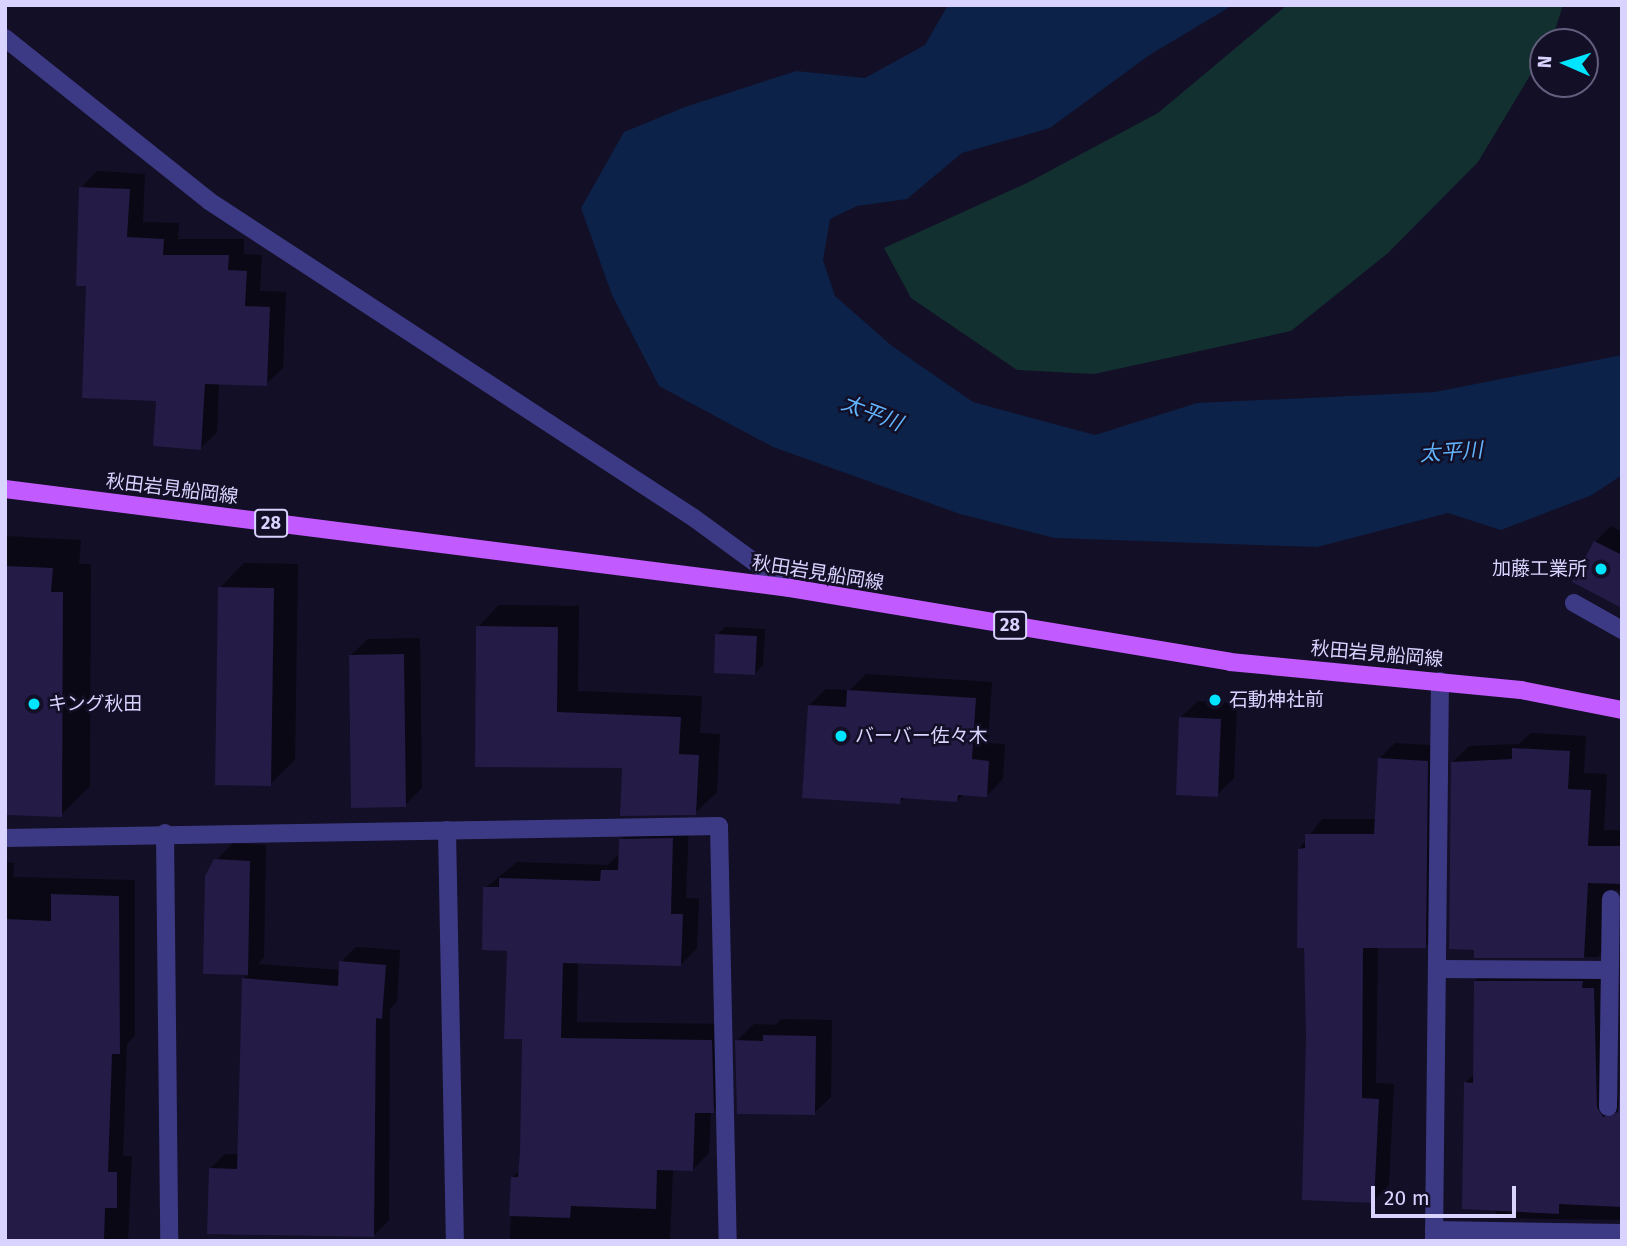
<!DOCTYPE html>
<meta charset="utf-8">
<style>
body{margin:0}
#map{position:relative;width:1627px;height:1246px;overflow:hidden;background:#130f26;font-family:"Fira Sans","Noto Sans JP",sans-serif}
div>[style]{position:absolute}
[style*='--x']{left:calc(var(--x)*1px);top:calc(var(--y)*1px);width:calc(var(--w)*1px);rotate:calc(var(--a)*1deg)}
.green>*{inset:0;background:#12302f}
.water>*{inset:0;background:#0c2248}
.shadow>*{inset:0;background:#0007}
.building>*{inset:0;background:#241b47}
.minor>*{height:18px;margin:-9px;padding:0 9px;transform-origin:9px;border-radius:9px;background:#3d3a85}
.major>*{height:18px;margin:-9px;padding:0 9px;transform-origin:9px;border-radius:9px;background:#c25bff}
.dots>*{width:19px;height:19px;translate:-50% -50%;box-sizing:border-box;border:4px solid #130f26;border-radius:50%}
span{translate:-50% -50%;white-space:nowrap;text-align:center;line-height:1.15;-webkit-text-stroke:5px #130f26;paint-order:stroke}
.shield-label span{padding:2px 5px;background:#130f26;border:2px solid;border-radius:5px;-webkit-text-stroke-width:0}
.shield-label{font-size:18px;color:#d9d4ff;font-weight:700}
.street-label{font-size:19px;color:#d9d4ff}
.poi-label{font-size:19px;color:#d9d4ff}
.right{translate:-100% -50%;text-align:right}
.left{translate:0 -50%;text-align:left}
.water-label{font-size:21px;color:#62b6ff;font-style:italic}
.frame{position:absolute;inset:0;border:7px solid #d9d4ff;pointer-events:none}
.north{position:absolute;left:1529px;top:28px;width:70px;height:70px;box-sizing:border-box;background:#130f26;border:2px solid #625e7d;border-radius:50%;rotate:273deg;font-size:19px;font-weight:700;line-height:28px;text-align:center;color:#d9d4ff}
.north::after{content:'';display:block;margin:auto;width:24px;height:32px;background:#00e5ff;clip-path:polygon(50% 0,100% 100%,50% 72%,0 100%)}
.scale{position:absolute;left:1371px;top:1186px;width:145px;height:32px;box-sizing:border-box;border:4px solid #d9d4ff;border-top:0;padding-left:9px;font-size:21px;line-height:24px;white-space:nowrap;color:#d9d4ff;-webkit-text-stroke:5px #130f26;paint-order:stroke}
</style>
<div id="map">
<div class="green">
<i style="clip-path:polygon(1287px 5px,1563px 5px,1552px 40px,1543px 42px,1543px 54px,1478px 162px,1388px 253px,1291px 331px,1094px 374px,1017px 370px,911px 298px,884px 248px,1027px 183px,1158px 113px)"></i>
</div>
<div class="water">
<i style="clip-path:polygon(948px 5px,1233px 5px,1148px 56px,1050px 128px,962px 153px,907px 199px,857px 206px,830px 219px,823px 260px,835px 296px,892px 346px,973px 402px,1095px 435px,1197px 403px,1435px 392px,1622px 355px,1622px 475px,1592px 495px,1501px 530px,1448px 513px,1317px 547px,1055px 538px,960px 514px,773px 447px,659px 386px,612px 295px,581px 208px,624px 132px,685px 107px,796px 71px,865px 78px,925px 45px)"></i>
</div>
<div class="shadow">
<i style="clip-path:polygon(97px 171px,145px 174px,143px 222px,179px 223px,178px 239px,244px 239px,244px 254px,262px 255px,260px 291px,286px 292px,283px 368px,266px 384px,219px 383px,217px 432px,201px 448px,158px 400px,88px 284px,81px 188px)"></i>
<i style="clip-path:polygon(1611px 526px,1622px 532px,1622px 599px,1595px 542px)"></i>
<i style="clip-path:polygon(5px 536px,81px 540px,79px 564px,91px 564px,90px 786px,61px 815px,5px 814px)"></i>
<i style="clip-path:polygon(244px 563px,298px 564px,295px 760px,270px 784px,220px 588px)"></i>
<i style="clip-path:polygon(499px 605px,579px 606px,578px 691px,702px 696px,700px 733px,720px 734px,717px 792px,695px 813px,624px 766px,477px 765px,478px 627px)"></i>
<i style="clip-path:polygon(725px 627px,765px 629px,763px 665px,755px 673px,717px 635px)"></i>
<i style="clip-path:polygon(420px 638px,422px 788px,405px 805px,351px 655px,368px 639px)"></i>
<i style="clip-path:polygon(866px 674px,992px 682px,988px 743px,1005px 744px,1003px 779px,987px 795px,964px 794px,957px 801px,905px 797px,900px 802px,809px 705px,826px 689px,850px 690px)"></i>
<i style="clip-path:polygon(1198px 701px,1237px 703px,1234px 778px,1217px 795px,1181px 717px)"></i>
<i style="clip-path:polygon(1531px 733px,1586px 736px,1584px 773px,1607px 774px,1604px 830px,1622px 830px,1622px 892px,1616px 889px,1615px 940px,1598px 957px,1476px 956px,1452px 763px,1469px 746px,1519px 744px)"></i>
<i style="clip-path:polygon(1395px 743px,1443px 746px,1441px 931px,1425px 947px,1378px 946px,1376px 1083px,1394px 1084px,1389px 1185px,1373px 1201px,1308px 1038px,1299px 849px,1322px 819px,1376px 819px,1379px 759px)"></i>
<i style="clip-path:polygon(689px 822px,686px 898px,699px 898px,697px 948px,681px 965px,578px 962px,577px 1022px,728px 1024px,730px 1095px,711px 1112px,709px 1153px,692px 1170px,673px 1169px,670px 1241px,510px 1241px,512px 1178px,520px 1170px,524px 1038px,508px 949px,485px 888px,517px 862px,608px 865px,619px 854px,621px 840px,638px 823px)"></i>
<i style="clip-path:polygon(233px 843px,266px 845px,264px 957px,258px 964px,340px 970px,341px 962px,356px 947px,400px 950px,397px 1002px,390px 1009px,389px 1220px,374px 1235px,210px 1169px,225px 1154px,239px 1154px,244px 978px,248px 974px,205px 972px,216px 861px)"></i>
<i style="clip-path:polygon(5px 862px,14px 863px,13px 877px,135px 880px,135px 1036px,127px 1044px,123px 1156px,132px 1156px,128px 1241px,5px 1241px)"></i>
<i style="clip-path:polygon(1492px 965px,1614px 966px,1612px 1090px,1621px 1104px,1622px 1033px,1622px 1220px,1497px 1218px,1465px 1083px,1475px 1073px,1475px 981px)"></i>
<i style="clip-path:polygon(781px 1019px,832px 1020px,831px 1097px,814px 1113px,737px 1041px,754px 1024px,776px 1025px)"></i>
<i style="clip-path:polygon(1513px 1227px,1622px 1241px,1499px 1241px)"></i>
</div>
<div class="building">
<i style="clip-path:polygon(79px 187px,130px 189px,127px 237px,164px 239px,163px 255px,229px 255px,228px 270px,247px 271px,245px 306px,270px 307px,267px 386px,205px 384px,201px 450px,153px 446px,156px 401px,82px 398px,86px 286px,76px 286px)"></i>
<i style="clip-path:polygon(1594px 541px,1622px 555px,1622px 608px,1572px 582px)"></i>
<i style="clip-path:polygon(5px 566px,53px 568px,51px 592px,63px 592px,62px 817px,5px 815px)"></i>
<i style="clip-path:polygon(218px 587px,274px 588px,271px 786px,215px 785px)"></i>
<i style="clip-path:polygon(476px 626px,558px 627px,557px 712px,681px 717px,679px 754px,699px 755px,696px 815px,620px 816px,622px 768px,475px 767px)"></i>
<i style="clip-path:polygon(715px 634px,757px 636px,755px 675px,714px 673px)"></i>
<i style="clip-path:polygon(404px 654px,406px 807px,351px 808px,349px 655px)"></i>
<i style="clip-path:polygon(847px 690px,976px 698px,972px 759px,989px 761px,987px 797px,958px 795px,957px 802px,901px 798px,900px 804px,802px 798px,808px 705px,846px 707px)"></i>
<i style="clip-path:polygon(1179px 717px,1221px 719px,1218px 797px,1176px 795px)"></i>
<i style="clip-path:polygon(1512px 748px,1570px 751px,1568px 789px,1591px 790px,1588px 846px,1622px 846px,1622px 884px,1588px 883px,1584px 958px,1474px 958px,1474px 950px,1449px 949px,1451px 762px,1512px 759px)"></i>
<i style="clip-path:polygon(1378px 758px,1428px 761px,1426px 948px,1363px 948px,1362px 1098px,1379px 1099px,1374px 1203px,1302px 1200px,1306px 1038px,1304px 948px,1297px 948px,1298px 849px,1305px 848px,1305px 834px,1374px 834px)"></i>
<i style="clip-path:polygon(673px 838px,671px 914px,683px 914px,681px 966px,563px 963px,561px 1038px,712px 1040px,714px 1113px,695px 1113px,693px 1171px,657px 1170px,656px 1209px,571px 1206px,570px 1218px,509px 1216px,511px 1177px,518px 1177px,520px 1151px,522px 1039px,504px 1039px,507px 951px,482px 950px,483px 887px,499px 887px,499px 878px,600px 881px,601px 870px,618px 870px,619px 839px)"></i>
<i style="clip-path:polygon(214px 859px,250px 861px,248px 975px,203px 974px,205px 876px)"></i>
<i style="clip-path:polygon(51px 894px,119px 896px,120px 1054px,112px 1054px,108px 1172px,117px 1172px,117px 1208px,105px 1208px,104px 1241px,5px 1241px,5px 919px,51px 921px)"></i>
<i style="clip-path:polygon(339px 961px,386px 965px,382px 1019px,376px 1018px,374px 1237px,207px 1234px,209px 1168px,237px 1169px,242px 978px,338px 986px)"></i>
<i style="clip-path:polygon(1474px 981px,1583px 981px,1582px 988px,1594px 988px,1597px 1107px,1603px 1117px,1618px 1112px,1622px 1058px,1622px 1207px,1559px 1204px,1559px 1214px,1462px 1209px,1464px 1082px,1473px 1083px)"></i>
<i style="clip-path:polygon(763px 1035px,816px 1036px,815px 1115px,737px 1114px,735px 1040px,763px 1041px)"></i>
</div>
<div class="minor">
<i style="--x:5;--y:38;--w:261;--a:38.6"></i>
<i style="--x:209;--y:201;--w:579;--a:33.17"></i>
<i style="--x:694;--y:518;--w:119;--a:36.1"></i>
<i style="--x:1574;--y:603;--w:55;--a:29.4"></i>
<i style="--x:447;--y:830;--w:411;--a:88.9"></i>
<i style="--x:165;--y:833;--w:408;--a:89.4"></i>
<i style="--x:5;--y:838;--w:714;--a:-0.96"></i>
<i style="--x:719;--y:826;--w:415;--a:88.8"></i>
<i style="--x:1437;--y:969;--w:172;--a:0.3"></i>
<i style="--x:1608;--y:1107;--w:208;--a:-89.2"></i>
<i style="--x:1434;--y:1230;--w:188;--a:0.9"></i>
<i style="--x:1434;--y:1241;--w:560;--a:-89.39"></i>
</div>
<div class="major">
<i style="--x:5;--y:489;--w:791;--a:7.19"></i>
<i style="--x:790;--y:588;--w:446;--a:9.5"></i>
<i style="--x:1230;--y:662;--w:292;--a:5.5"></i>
<i style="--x:1521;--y:690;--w:103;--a:11.2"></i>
</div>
<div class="dots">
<i style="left:1601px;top:569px;background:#00e5ff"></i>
<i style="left:1215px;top:700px;background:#00e5ff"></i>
<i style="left:34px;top:704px;background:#00e5ff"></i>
<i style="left:841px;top:736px;background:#00e5ff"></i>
</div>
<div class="shield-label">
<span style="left:271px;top:523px">28</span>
<span style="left:1010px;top:625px">28</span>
</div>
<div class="street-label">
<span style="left:172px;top:489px;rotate:7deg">秋田岩見船岡線</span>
<span style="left:818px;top:573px;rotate:9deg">秋田岩見船岡線</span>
<span style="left:1377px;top:654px;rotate:5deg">秋田岩見船岡線</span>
</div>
<div class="poi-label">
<span class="right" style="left:1587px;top:569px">加藤工業所</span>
<span class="left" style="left:1229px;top:700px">石動神社前</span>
<span class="left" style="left:48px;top:704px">キング秋田</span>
<span class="left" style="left:855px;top:736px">バーバー佐々木</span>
</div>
<div class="water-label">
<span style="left:872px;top:413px;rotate:21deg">太平川</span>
<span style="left:1451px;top:452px;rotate:-4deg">太平川</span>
</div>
<div class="frame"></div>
<div class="north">N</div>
<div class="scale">20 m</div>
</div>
